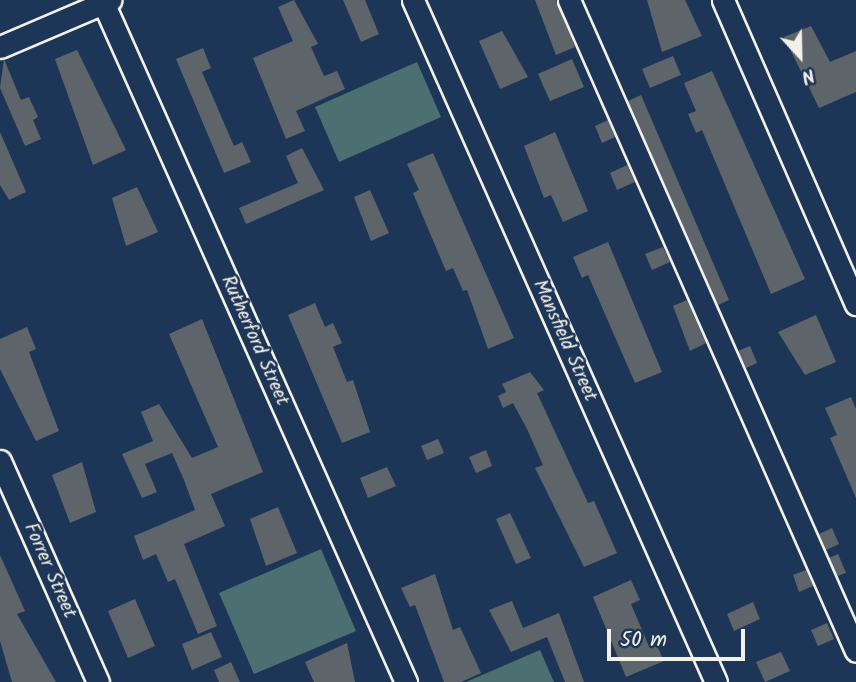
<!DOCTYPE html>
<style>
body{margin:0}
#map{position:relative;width:856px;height:682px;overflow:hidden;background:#1d3557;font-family:Kalam,sans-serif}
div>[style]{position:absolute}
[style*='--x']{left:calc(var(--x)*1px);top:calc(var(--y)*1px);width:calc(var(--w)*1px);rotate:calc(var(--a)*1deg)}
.green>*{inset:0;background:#4c7072}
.building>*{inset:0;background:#5e656a}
.roads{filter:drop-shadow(2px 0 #f4f1e8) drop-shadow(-2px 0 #f4f1e8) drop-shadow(0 2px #f4f1e8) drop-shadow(0 -2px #f4f1e8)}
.minor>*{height:21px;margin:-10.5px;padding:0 10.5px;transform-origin:10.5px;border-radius:10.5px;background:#1d3557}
span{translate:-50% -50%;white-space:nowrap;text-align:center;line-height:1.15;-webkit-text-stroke:5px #1d3557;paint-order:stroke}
.street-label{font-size:19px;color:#f4f1e8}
.north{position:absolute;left:765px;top:21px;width:70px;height:70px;-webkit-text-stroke:5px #1d3557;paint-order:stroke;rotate:158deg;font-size:19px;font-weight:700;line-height:28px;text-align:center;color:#f4f1e8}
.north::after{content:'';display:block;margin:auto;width:24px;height:32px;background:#f4f1e8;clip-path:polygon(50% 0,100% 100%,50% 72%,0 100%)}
.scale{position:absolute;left:607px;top:629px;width:138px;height:32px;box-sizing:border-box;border:4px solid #f4f1e8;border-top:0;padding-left:9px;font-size:21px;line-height:24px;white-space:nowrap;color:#f4f1e8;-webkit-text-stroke:5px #1d3557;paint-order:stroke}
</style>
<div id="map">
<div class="green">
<i style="clip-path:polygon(417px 62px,441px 117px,339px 162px,315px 107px)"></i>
<i style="clip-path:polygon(321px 549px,356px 631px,254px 674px,219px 593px)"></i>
<i style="clip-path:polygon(540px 650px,554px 682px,466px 682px)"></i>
</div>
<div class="building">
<i style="clip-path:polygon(294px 0,318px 44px,311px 47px,324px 76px,337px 71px,345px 89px,296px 111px,305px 131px,286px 139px,253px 58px,293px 41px,278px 7px)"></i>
<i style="clip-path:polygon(343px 0,365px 0,379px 34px,361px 42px)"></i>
<i style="clip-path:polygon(535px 0,556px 0,575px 47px,556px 55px)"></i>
<i style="clip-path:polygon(647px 0,685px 0,702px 36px,662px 52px)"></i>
<i style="clip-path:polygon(811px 26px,830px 62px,856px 51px,856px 92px,819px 108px,784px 37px)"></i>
<i style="clip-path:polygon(502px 31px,528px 77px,500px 89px,479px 41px)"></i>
<i style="clip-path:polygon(203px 48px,211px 68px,202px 72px,234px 146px,242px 142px,251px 162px,224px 173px,176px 59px)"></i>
<i style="clip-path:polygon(77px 50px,126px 150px,93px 165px,55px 59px)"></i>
<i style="clip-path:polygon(673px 56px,681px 75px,650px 88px,642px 69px)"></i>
<i style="clip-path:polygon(4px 59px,21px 100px,29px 97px,38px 117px,33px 120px,41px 139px,25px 146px,0 88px)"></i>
<i style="clip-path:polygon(572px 59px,584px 87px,550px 101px,538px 74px)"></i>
<i style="clip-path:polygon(712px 71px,805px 279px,771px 294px,702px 130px,696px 133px,688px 114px,696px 111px,684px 83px)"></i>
<i style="clip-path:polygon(641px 95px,729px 300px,718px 305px,628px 101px)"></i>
<i style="clip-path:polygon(608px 120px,615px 137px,602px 143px,595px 126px)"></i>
<i style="clip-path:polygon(0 132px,26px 192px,9px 200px,0 185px)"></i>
<i style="clip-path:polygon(555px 132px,588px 211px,563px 222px,551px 195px,544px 198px,524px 146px)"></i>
<i style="clip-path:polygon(302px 148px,324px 190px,246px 224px,239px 208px,298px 183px,286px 156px)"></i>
<i style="clip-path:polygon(433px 153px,514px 338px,488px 349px,467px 290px,463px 291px,453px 268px,446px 271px,413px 193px,419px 190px,407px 164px)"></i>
<i style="clip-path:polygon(627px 165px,635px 182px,617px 190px,610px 173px)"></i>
<i style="clip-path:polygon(137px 187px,158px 232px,126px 246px,112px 198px)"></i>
<i style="clip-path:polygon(370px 190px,389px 233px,371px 241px,354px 197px)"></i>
<i style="clip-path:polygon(608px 242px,662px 372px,635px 383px,588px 275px,582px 278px,573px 257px)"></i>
<i style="clip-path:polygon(663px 247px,670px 262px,652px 270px,645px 254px)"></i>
<i style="clip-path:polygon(687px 300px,706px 343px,690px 351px,673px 306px)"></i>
<i style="clip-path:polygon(315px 303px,325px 327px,333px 323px,342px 343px,333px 347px,347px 382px,353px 380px,370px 432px,342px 443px,288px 315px)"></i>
<i style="clip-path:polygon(816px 315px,836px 362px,805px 375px,778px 332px)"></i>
<i style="clip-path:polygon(202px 319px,263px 472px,211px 494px,225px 526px,184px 544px,217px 626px,198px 634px,175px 579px,168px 582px,156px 554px,143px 560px,134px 536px,195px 510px,184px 480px,172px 453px,145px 464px,157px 492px,142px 498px,122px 454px,153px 441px,141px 412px,159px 404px,192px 458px,218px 447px,169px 334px)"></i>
<i style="clip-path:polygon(27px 327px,36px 349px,29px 352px,59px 431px,36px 441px,0 369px,0 339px)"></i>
<i style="clip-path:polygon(750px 346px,757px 363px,746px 368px,738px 351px)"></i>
<i style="clip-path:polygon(530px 372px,544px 390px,537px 393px,588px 503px,594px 501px,617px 553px,584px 567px,535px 468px,543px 465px,527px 429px,513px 403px,503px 408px,498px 396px,506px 392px,502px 384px)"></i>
<i style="clip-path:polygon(851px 397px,856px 409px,856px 498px,830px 438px,837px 435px,825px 408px)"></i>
<i style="clip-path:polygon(438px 439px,444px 453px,427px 460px,421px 446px)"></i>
<i style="clip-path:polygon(486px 450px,492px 466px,476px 473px,469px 457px)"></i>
<i style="clip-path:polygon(82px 462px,96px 512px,70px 523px,52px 475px)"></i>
<i style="clip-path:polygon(387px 467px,396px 486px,368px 498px,360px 478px)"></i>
<i style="clip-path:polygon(278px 507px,297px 553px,266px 566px,250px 519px)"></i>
<i style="clip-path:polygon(510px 513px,531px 558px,516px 564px,496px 519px)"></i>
<i style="clip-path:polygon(832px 528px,839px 544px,826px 550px,819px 534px)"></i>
<i style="clip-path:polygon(838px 554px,846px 573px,837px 576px,829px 558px)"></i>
<i style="clip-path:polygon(0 555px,25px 611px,17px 614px,56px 682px,12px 682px,0 641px)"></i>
<i style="clip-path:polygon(806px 570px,813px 586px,799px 592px,793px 575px)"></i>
<i style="clip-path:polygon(435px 574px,453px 630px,460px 627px,481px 673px,461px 682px,444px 682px,415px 605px,410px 607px,401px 588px)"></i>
<i style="clip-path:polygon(631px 580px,640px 600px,631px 604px,648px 644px,655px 641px,664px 661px,626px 677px,593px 597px)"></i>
<i style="clip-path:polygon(135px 599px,155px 646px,128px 658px,108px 611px)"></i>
<i style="clip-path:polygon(512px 601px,523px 628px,559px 613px,584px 682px,565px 682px,547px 637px,511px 652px,489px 610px)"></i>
<i style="clip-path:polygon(753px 602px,760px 619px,734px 631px,727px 614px)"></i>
<i style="clip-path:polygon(827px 623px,834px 639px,818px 646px,811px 630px)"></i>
<i style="clip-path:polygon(211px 632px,222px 657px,192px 670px,182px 644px)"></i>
<i style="clip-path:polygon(347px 643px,355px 682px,314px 682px,305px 662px)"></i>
<i style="clip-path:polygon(781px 652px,790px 671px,765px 682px,756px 662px)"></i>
<i style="clip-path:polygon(231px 662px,240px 682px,219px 682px,214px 670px)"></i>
</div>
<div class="roads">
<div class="minor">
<i style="--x:102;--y:0;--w:747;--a:65.98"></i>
<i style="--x:413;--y:0;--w:746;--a:66.05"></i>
<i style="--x:569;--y:0;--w:711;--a:66.21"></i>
<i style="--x:723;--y:0;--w:332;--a:66.4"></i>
<i style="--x:0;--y:47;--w:120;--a:-23.1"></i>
<i style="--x:0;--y:461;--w:242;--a:66.1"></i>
</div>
</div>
<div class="street-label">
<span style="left:254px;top:341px;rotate:66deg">Rutherford Street</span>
<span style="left:564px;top:341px;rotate:66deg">Mansfield Street</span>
<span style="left:49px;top:571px;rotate:66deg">Forrer Street</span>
</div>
<div class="north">N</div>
<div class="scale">50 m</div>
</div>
